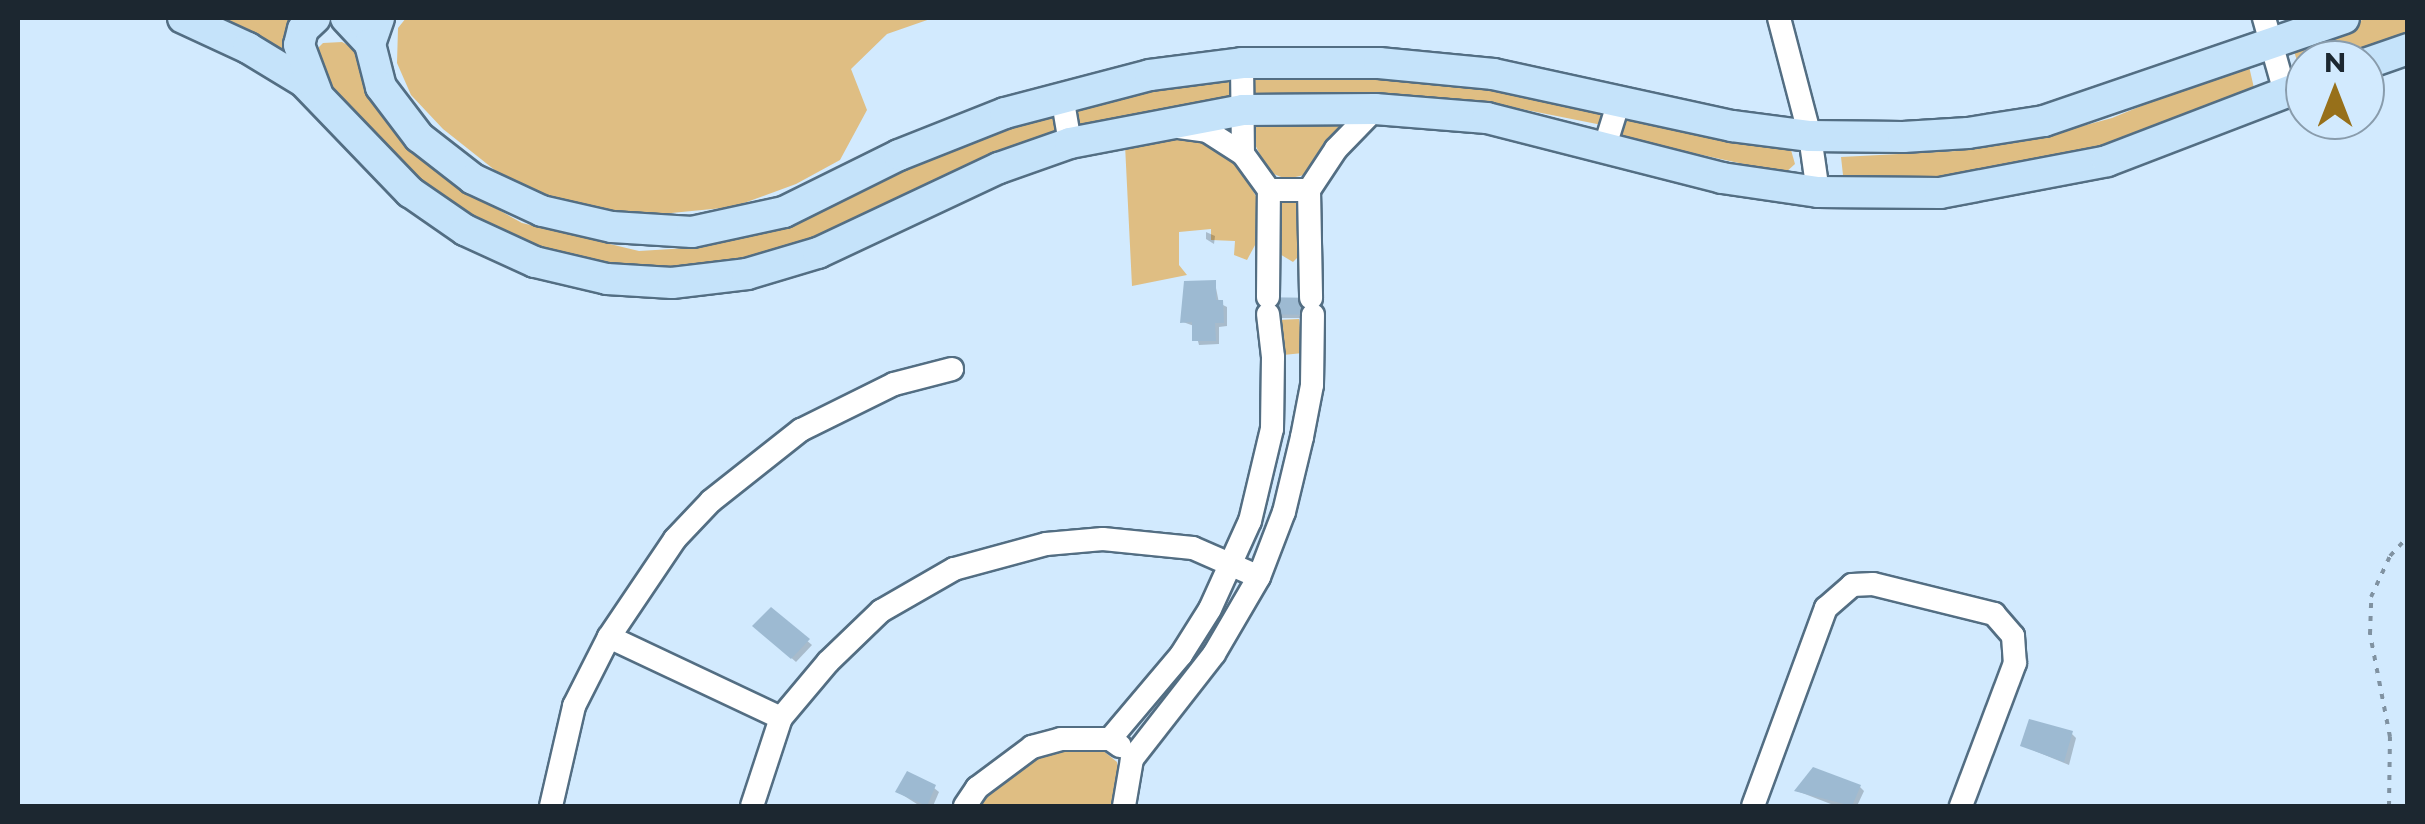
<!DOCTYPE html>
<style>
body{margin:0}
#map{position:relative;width:2425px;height:824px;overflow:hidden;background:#d2eafe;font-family:Montserrat,sans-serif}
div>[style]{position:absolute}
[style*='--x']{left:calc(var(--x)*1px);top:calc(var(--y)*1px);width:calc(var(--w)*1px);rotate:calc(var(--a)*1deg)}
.green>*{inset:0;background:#dfbe83}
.shadow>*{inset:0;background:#0003}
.building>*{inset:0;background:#9dbad2}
.path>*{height:4px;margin-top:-2px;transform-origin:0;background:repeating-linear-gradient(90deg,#8092a1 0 5px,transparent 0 13px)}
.roads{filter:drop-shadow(2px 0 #536e83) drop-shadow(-2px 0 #536e83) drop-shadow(0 2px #536e83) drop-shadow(0 -2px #536e83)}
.minor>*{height:22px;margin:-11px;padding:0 11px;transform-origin:11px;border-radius:11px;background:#fff}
.major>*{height:30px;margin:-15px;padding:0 15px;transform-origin:15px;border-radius:15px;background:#c5e3fa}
span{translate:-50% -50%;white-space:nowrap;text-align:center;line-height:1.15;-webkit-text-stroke:10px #d2eafe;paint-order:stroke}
.frame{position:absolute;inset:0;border:20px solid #1c2730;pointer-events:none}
.north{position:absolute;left:2285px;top:40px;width:100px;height:100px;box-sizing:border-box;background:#d2eafe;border:2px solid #899cac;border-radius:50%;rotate:0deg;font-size:28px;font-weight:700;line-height:40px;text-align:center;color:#1c2730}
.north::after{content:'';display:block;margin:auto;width:35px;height:45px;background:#97701a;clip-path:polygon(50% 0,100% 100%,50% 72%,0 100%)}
</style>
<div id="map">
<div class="green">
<i style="clip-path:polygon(201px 18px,305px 18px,304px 82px)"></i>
<i style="clip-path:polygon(406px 18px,933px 18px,887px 34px,851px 69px,867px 110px,840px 160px,796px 184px,733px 207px,630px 217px,551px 201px,496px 171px,443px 129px,411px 95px,397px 63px,398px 28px)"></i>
<i style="clip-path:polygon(2369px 18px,2407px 18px,2407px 40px,2338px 60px,2305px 60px,2305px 71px,2301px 73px,2291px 42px)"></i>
<i style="clip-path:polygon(342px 42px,361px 52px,412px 148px,470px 194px,522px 223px,639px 251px,704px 247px,761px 231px,945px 151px,1048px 114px,1056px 123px,1056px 140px,749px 268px,610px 271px,460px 222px,333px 110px,315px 51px,323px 43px)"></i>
<i style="clip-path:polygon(2248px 62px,2254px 88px,2244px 97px,2146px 136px,2001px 173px,1938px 181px,1844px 184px,1841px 157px,1957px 151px,2027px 141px,2112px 118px)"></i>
<i style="clip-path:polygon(1393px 70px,1607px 108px,1602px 125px,1492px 103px,1485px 109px,1247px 102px,1249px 78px)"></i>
<i style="clip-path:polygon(1232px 74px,1234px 105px,1081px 132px,1076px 103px)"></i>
<i style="clip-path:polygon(1630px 110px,1789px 143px,1795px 164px,1785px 173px,1620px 137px)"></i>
<i style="clip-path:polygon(1342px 124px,1343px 134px,1309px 174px,1286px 179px,1269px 172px,1249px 133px,1257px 126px)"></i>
<i style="clip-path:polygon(1164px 137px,1200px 141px,1239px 167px,1257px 198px,1261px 234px,1247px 260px,1234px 255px,1235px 241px,1211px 240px,1211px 229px,1179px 232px,1179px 265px,1187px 275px,1132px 286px,1125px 145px)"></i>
<i style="clip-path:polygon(1285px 196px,1296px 201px,1298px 257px,1293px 262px,1278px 253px,1278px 202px)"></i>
<i style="clip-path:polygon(1299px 319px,1303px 353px,1283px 355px,1278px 320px)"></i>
<i style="clip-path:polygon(1096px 745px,1117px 762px,1121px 786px,1112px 806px,974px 806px,1019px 765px,1064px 748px)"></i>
</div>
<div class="shadow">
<i style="clip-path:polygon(1206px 232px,1215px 236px,1214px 244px,1206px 239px)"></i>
<i style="clip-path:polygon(1215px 283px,1219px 303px,1227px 307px,1227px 326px,1219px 327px,1219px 344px,1199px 345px,1194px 326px,1183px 322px)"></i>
<i style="clip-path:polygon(1321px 300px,1325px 318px,1266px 318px)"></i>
<i style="clip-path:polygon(772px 611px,812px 645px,796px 662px,756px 626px)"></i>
<i style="clip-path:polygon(2072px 734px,2076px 738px,2069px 765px,2023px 746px)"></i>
<i style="clip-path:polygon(1860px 787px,1864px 791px,1857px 806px,1836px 806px,1797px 791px)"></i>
<i style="clip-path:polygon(934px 788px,939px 792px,933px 806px,920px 806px,898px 792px)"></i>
</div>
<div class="building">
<i style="clip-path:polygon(1216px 280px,1216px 300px,1223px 300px,1224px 323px,1215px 323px,1216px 341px,1192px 341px,1192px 322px,1180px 323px,1184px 281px)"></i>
<i style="clip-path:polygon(1259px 297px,1322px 298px,1321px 315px,1259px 314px)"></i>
<i style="clip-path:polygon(771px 607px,810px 639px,791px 659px,752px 626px)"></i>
<i style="clip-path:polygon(2029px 719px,2073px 731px,2064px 762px,2020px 746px)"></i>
<i style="clip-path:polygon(1813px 767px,1861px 785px,1852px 806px,1794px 791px)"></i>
<i style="clip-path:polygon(907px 771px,936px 785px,927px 806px,895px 792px)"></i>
</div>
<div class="path">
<i style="--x:2389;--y:806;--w:69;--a:-89.2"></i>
<i style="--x:2390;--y:737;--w:105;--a:-101"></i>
<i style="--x:2370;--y:634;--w:37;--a:-88"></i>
<i style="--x:2371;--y:597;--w:45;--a:-65.1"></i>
<i style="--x:2390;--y:556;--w:26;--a:-47"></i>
</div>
<div class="roads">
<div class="minor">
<i style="--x:1779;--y:18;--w:122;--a:75.3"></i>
<i style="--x:1810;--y:136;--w:57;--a:81.9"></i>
<i style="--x:2264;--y:18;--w:77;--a:74.2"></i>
<i style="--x:1242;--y:63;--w:91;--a:89.4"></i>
<i style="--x:1243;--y:154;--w:44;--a:54.2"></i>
<i style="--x:1269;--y:190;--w:40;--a:0"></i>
<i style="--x:1309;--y:190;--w:49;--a:-56.6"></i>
<i style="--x:1336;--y:149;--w:56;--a:-45.7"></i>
<i style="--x:1062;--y:96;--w:48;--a:80.3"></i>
<i style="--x:1179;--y:127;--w:28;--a:8"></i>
<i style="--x:1207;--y:131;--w:43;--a:32.6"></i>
<i style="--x:1605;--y:146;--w:50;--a:-72.6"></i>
<i style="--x:1309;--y:190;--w:108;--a:88.9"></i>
<i style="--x:1268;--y:297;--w:107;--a:-89.5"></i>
<i style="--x:609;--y:637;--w:190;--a:25.2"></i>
<i style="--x:1110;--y:739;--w:110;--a:-49.8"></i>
<i style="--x:1181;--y:655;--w:54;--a:-57.8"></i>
<i style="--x:1210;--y:609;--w:97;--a:-65.6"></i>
<i style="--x:1250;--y:521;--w:95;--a:-76.6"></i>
<i style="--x:1272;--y:429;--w:72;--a:-89.2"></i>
<i style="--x:1273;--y:357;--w:43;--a:-96.6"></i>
<i style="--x:551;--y:806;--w:103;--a:-77"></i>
<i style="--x:574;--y:706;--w:77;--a:-63.1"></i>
<i style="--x:609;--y:637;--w:118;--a:-56"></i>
<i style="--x:675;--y:539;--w:52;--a:-46.5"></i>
<i style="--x:711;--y:501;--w:115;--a:-38.3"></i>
<i style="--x:801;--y:430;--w:104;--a:-26.3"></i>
<i style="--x:894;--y:384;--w:60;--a:-14.5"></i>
<i style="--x:752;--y:806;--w:93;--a:-71.8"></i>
<i style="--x:781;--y:718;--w:73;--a:-50"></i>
<i style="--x:828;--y:662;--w:74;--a:-43.9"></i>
<i style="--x:881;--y:611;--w:84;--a:-29.9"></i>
<i style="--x:954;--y:569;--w:95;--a:-15.2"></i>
<i style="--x:1046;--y:544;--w:57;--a:-5"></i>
<i style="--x:1103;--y:539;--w:90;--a:5.7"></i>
<i style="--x:1193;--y:548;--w:72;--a:23.7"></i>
<i style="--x:965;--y:806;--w:22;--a:-56"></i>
<i style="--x:977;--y:788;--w:69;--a:-36.7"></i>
<i style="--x:1032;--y:747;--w:30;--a:-15"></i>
<i style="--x:1061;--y:739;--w:49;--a:0"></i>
<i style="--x:1110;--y:739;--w:12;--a:35"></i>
<i style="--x:1124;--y:806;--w:48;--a:-80.3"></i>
<i style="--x:1132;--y:759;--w:133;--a:-52"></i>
<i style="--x:1214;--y:654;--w:89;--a:-59.7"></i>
<i style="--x:1259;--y:577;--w:70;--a:-69"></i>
<i style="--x:1284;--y:512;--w:77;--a:-76.5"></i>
<i style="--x:1302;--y:437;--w:53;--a:-79.1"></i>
<i style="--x:1312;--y:385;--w:70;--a:-89.2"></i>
<i style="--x:1753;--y:806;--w:211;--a:-69.8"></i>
<i style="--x:1826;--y:608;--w:35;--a:-41"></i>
<i style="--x:1852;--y:585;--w:21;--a:-3"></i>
<i style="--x:1873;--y:584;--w:125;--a:13.9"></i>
<i style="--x:1994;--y:614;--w:29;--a:49"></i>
<i style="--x:2013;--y:636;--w:27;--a:86"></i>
<i style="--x:2015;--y:663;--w:153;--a:110.7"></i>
</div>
<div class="major">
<i style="--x:183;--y:18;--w:72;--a:24.8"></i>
<i style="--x:248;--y:48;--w:66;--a:31.3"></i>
<i style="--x:304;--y:82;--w:153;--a:46.1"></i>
<i style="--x:410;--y:192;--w:67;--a:34.6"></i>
<i style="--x:465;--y:230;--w:77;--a:24.6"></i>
<i style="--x:535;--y:262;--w:74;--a:13.3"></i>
<i style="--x:607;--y:279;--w:65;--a:3.5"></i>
<i style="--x:672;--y:283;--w:76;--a:-6.8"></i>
<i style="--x:747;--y:274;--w:74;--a:-16.5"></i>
<i style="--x:818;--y:253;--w:200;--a:-25.2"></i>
<i style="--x:999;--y:168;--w:75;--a:-19.4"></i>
<i style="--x:1070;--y:143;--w:176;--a:-10.8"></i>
<i style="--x:1243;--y:110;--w:132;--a:-0.4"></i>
<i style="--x:1375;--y:109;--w:112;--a:4.6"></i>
<i style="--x:1487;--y:118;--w:243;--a:14.3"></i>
<i style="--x:1722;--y:178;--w:97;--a:8.3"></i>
<i style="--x:1818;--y:192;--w:122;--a:0.5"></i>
<i style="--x:1940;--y:193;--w:170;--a:-10.8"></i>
<i style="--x:2107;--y:161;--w:212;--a:-21"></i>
<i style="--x:315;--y:18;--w:16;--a:137"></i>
<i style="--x:303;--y:29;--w:16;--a:104"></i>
<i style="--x:299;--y:45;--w:51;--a:69.4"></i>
<i style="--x:346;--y:18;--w:35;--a:47"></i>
<i style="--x:379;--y:18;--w:28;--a:109"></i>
<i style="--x:370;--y:44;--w:44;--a:75.7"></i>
<i style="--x:381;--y:87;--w:63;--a:52.8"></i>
<i style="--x:419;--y:137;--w:68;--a:37.9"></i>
<i style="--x:473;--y:179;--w:76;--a:24.9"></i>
<i style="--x:542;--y:211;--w:72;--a:12.9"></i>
<i style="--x:612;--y:227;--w:80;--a:3.6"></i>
<i style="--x:692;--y:232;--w:94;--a:-12.3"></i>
<i style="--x:784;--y:212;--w:128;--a:-26.4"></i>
<i style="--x:899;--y:155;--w:114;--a:-21.6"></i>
<i style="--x:1005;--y:113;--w:150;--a:-14.7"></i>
<i style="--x:1150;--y:75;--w:93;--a:-7.4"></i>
<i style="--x:1242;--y:63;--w:137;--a:0"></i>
<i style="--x:1379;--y:63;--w:115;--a:5.5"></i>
<i style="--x:1493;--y:74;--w:245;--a:12.3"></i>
<i style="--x:1732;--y:126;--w:79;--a:7.3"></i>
<i style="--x:1810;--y:136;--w:93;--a:0.6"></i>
<i style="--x:1903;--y:137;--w:65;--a:-3.5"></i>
<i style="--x:1968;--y:133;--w:77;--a:-9"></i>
<i style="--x:2044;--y:121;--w:317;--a:-18.9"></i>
<i style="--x:2365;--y:64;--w:46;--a:-19.2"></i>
</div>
</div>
<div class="frame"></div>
<div class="north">N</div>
</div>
